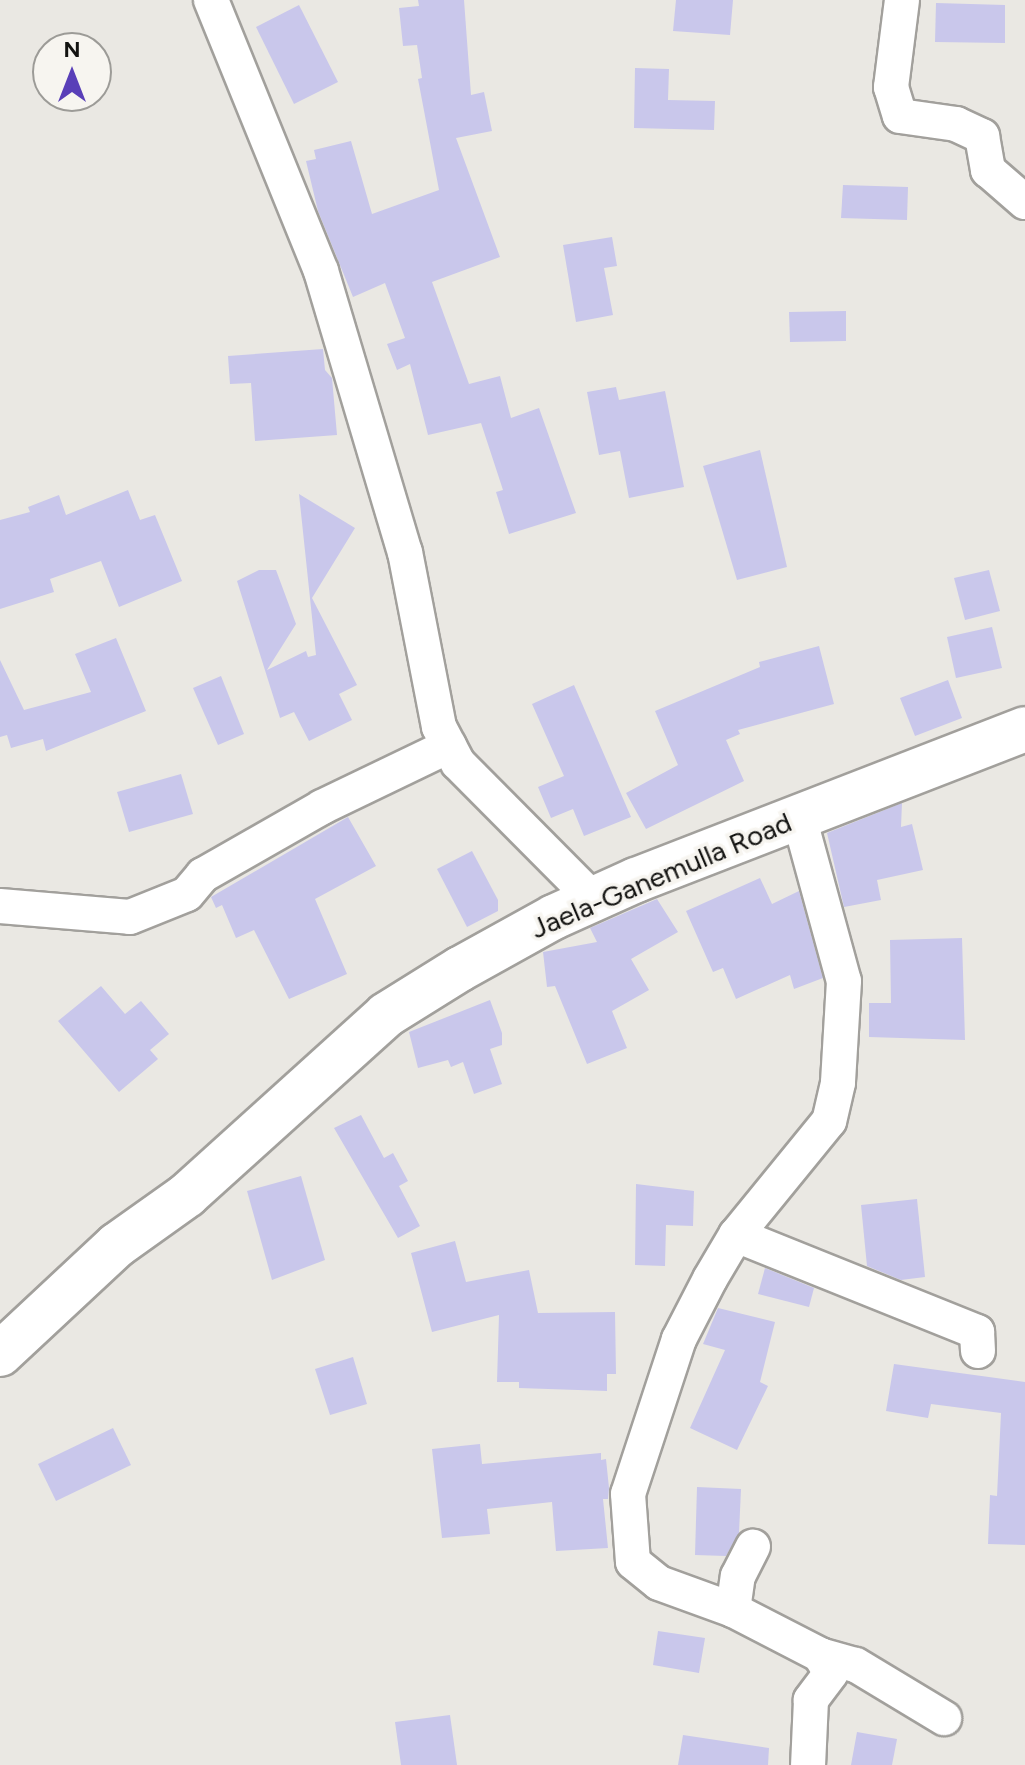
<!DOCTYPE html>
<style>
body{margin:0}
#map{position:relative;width:1025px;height:1765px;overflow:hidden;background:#eae8e3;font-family:Figtree,sans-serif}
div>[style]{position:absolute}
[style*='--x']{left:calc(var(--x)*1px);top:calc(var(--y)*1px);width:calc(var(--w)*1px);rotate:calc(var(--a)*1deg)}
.building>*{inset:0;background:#c9c7eb}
.roads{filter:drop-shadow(2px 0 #a2a09c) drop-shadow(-2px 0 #a2a09c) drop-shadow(0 2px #a2a09c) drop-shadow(0 -2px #a2a09c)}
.street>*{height:34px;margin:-17px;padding:0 17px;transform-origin:17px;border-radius:17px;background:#fff}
.secondary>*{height:44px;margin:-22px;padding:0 22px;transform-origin:22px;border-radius:22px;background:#fff}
span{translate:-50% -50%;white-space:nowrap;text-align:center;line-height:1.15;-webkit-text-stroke:7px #f7f5f0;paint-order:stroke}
.street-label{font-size:28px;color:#131311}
.north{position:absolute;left:32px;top:32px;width:80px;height:80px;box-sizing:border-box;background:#f7f5f0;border:2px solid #9c9b97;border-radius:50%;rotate:0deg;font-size:22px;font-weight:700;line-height:32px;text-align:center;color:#131311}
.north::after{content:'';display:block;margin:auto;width:28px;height:36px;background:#593fb8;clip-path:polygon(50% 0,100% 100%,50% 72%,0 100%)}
</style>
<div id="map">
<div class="building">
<i style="clip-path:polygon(418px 0,464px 0,471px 95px,484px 92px,492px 131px,456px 138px,500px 257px,432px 282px,469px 384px,500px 376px,511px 418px,539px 408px,576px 513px,509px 534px,496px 492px,503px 490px,481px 423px,428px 435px,410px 364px,397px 370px,387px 344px,405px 338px,385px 283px,353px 297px,318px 211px,306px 161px,316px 159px,314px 150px,351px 141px,372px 214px,439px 190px,418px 79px,422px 78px,417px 45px,403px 46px,399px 8px,419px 6px)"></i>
<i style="clip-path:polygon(676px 0,733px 0,730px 35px,673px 31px)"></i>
<i style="clip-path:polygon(936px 3px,1005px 5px,1005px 43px,935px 42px)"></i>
<i style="clip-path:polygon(299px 5px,338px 82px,294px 104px,256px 27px)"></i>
<i style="clip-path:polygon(635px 68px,669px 69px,668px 100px,715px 101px,714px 130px,634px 128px)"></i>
<i style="clip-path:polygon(843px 185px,908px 187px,907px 220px,841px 218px)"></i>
<i style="clip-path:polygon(612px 237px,617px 266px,604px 268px,613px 315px,576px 322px,563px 245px)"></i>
<i style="clip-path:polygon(846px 311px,846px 341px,790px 342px,789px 312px)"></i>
<i style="clip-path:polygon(323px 349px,325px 370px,332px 378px,337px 435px,255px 441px,251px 383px,230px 384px,228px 356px)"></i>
<i style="clip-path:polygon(616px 387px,619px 400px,665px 391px,684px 487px,629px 498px,620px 451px,599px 455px,587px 392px)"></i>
<i style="clip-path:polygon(760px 450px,787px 567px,737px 580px,703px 466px)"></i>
<i style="clip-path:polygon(128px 490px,140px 520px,155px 515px,182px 581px,119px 607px,101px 561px,50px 579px,54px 592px,0 609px,0 520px,30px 512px,28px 507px,59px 495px,66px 515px)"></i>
<i style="clip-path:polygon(299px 494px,355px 528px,312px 598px,357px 685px,339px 694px,352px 720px,309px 741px,294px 712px,280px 718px,237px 581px,259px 570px,276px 570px,296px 624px,267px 670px,306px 651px,308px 657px,316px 655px)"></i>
<i style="clip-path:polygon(989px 570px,1000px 611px,965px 620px,954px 578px)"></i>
<i style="clip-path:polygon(992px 627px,1002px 668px,956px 678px,947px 637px)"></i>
<i style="clip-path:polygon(116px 638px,146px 711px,46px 751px,43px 739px,11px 748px,7px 735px,0 737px,0 660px,24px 710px,91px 692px,75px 654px)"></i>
<i style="clip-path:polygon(819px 646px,834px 704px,738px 730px,740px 734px,726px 740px,744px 781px,646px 829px,626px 793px,678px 765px,655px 711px,760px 667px,759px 662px)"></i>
<i style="clip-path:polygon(221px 676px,244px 734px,218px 745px,193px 688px)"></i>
<i style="clip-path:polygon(948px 680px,962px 718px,915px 736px,900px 698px)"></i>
<i style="clip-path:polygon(574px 685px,631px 817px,584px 836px,573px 809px,551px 818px,538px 787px,564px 776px,532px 704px)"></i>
<i style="clip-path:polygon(181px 774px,193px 814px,129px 832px,117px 792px)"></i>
<i style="clip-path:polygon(902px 803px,901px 827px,912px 824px,923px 870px,877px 880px,881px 900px,844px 907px,827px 833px)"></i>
<i style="clip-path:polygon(348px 817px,376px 866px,315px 899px,347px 974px,289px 999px,254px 930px,236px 938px,222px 905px,216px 908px,211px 897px)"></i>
<i style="clip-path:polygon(472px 851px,498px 900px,498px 911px,467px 927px,437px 869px)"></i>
<i style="clip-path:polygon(760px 878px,772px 904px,799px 891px,823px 978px,794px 989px,790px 975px,736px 999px,723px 968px,713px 972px,686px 911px)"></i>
<i style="clip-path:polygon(657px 899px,678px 932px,631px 959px,649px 990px,612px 1011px,627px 1048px,587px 1064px,555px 986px,547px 987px,543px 952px,597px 942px,590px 928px)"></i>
<i style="clip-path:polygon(962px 938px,965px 1040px,869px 1037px,869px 1003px,891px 1003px,890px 940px)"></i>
<i style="clip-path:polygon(101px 986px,125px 1014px,141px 1001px,169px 1034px,150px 1050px,158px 1059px,119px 1092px,58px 1021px)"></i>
<i style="clip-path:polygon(490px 1000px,502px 1033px,502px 1045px,490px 1049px,502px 1084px,474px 1094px,463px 1062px,451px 1067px,448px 1060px,418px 1068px,409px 1032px)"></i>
<i style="clip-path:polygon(361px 1115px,384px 1158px,393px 1153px,408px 1181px,399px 1186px,420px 1226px,398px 1238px,334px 1128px)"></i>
<i style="clip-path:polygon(301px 1176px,325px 1260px,272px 1280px,247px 1191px)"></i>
<i style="clip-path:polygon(636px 1184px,694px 1191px,693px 1226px,666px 1225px,665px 1266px,635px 1265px)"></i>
<i style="clip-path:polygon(917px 1199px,925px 1277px,901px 1280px,867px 1266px,861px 1205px)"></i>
<i style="clip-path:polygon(455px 1241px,466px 1282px,529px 1270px,538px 1313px,615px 1312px,616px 1374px,607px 1374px,607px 1391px,519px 1388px,519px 1382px,497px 1382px,499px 1315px,432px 1332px,411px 1253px)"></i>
<i style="clip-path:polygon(765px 1268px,814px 1288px,809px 1307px,758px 1294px)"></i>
<i style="clip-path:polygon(718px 1308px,775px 1322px,760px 1382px,768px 1386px,737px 1450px,690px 1428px,725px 1350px,703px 1344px)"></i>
<i style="clip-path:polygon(353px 1357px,367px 1404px,330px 1415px,315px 1369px)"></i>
<i style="clip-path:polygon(894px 1364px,1025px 1382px,1025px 1545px,988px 1544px,990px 1495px,997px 1496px,1001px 1413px,931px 1404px,928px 1418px,886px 1411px)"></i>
<i style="clip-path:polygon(113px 1428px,131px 1465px,56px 1501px,38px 1464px)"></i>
<i style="clip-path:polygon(480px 1444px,482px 1464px,601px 1453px,601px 1460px,606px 1459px,609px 1488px,608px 1499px,603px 1499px,608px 1548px,556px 1551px,552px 1502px,487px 1509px,490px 1534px,442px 1538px,432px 1449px)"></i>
<i style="clip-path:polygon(697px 1487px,741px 1489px,739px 1533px,726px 1556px,695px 1555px)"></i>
<i style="clip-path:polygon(658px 1631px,705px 1638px,699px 1673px,653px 1665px)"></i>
<i style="clip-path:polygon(450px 1715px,457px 1765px,401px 1765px,395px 1722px)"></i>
<i style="clip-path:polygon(857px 1732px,897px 1739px,892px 1765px,851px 1765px)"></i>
<i style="clip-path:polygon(683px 1735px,769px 1748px,768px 1765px,678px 1765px)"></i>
</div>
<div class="roads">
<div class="street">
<i style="--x:211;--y:0;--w:292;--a:67.9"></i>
<i style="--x:321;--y:271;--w:293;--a:73.4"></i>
<i style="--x:405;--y:552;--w:178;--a:79"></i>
<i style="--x:439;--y:727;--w:41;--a:62.2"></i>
<i style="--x:458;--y:763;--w:192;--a:45.2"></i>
<i style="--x:902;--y:0;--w:88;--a:97.2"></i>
<i style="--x:891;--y:87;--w:30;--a:73"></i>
<i style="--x:900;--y:116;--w:57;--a:8.1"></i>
<i style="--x:956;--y:124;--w:29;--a:25"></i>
<i style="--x:982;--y:136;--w:35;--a:80"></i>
<i style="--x:988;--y:170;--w:49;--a:40.9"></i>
<i style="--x:799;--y:817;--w:170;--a:74.7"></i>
<i style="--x:844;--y:981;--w:102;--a:93.4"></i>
<i style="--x:838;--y:1083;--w:39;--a:103"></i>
<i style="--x:829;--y:1121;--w:147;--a:129.2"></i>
<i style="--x:736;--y:1235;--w:51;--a:120.6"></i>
<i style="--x:710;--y:1279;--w:68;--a:117.3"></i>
<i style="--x:679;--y:1339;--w:163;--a:108.2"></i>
<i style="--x:628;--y:1494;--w:68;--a:85.8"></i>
<i style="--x:633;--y:1562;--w:33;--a:39"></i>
<i style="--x:659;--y:1583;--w:79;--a:20"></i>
<i style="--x:733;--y:1610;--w:98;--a:27.3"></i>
<i style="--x:820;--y:1655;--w:21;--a:59"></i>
<i style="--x:831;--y:1673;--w:34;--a:127"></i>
<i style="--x:811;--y:1700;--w:65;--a:92.6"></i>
<i style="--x:0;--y:906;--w:130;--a:4.8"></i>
<i style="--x:130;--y:917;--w:61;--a:-22"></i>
<i style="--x:187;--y:894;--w:25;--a:-50"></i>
<i style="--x:203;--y:875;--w:137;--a:-29.7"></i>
<i style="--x:322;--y:807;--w:141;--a:-25.7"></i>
<i style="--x:736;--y:1235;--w:260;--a:21.9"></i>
<i style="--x:977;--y:1332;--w:19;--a:87"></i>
<i style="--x:733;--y:1610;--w:34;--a:-82"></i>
<i style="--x:738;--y:1576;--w:33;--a:-63"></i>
<i style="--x:820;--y:1655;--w:37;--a:16"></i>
<i style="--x:856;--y:1665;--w:103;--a:31.1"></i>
</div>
<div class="secondary">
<i style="--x:0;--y:1354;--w:160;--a:-43"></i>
<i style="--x:117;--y:1245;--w:86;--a:-35.5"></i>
<i style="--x:187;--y:1195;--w:268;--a:-42.1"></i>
<i style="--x:386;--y:1015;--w:87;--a:-31.9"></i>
<i style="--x:460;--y:969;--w:107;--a:-29"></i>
<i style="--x:554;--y:917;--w:90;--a:-24.3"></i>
<i style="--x:636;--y:880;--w:417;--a:-21.2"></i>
</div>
</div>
<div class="street-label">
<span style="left:661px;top:875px;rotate:-23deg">Jaela-Ganemulla Road</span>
</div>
<div class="north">N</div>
</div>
